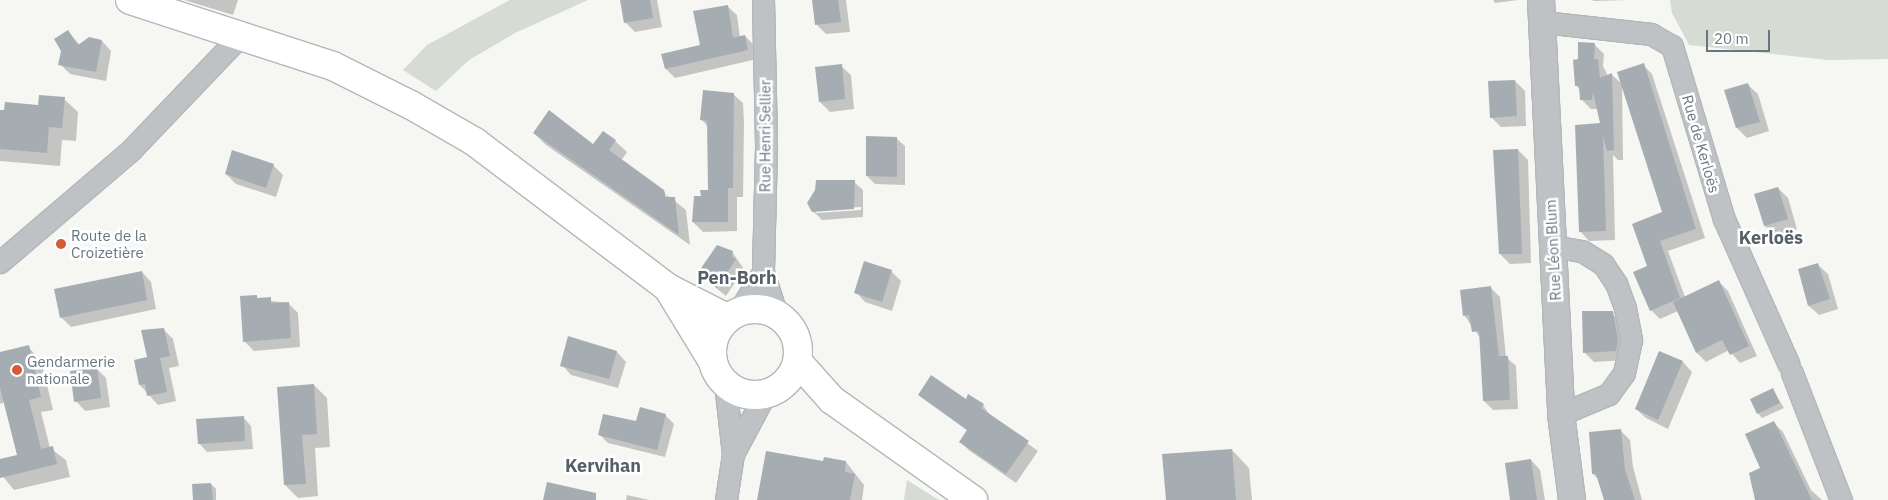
<!DOCTYPE html>
<meta charset="utf-8">
<style>
body{margin:0}
#map{position:relative;width:1888px;height:500px;overflow:hidden;background:#f6f6f3;font-family:"IBM Plex Sans",sans-serif}
div>[style]{position:absolute}
[style*='--x']{left:calc(var(--x)*1px);top:calc(var(--y)*1px);width:calc(var(--w)*1px);rotate:calc(var(--a)*1deg)}
.green>*{inset:0;background:#d6dbd3}
.shadow>*{inset:0;background:#0003}
.building>*{inset:0;background:#a6adb2}
.roads{filter:drop-shadow(1px 0 #b3b7bb) drop-shadow(-1px 0 #b3b7bb) drop-shadow(0 1px #b3b7bb) drop-shadow(0 -1px #b3b7bb)}
.minor>*{height:21px;margin:-10.5px;padding:0 10.5px;transform-origin:10.5px;border-radius:10.5px;background:#bec2c5}
.tertiary>*{height:26px;margin:-13px;padding:0 13px;transform-origin:13px;border-radius:13px;background:#bec2c5}
.secondary>*{height:28px;margin:-14px;padding:0 14px;transform-origin:14px;border-radius:14px;background:#fff}
.secondary>.ring{margin:-14px;padding:0;box-sizing:content-box;background:none;border:28px solid #fff;border-radius:50%}
.dots>*{width:14px;height:14px;translate:-50% -50%;box-sizing:border-box;border:2px solid #fff;border-radius:50%}
span{translate:-50% -50%;white-space:nowrap;text-align:center;line-height:1.15;-webkit-text-stroke:5px #fff;paint-order:stroke}
.street-label{font-size:15px;color:#687682}
.poi-label{font-size:15px;color:#687682}
.left{translate:0 -50%;text-align:left}
.quarter-label{font-size:18px;color:#555f67;font-weight:700}
.scale{position:absolute;left:1706px;top:30px;width:64px;height:22px;box-sizing:border-box;border:2px solid #687682;border-top:0;padding-left:6px;font-size:15px;line-height:18px;white-space:nowrap;color:#687682;-webkit-text-stroke:4px #fff;paint-order:stroke}
</style>
<div id="map">
<div class="green">
<i style="clip-path:polygon(510px 0,588px 0,515px 33px,469px 60px,436px 91px,403px 70px,427px 45px)"></i>
<i style="clip-path:polygon(1670px 0,1888px 0,1888px 59px,1828px 60px,1689px 45px,1672px 13px)"></i>
<i style="clip-path:polygon(907px 480px,939px 500px,904px 500px)"></i>
</div>
<div class="shadow">
<i style="clip-path:polygon(184px 0,238px 0,233px 15px)"></i>
<i style="clip-path:polygon(622px 0,657px 0,662px 27px,635px 32px,625px 22px)"></i>
<i style="clip-path:polygon(814px 0,846px 0,850px 32px,826px 34px,817px 25px)"></i>
<i style="clip-path:polygon(1493px 0,1518px 0,1495px 3px)"></i>
<i style="clip-path:polygon(1592px 0,1628px 0,1594px 1px)"></i>
<i style="clip-path:polygon(727px 6px,737px 15px,740px 37px,745px 36px,754px 45px,757px 59px,675px 78px,666px 69px,663px 55px,701px 46px)"></i>
<i style="clip-path:polygon(68px 32px,80px 45px,102px 41px,111px 51px,106px 81px,70px 74px,60px 64px)"></i>
<i style="clip-path:polygon(1594px 44px,1604px 54px,1603px 66px,1608px 76px,1612px 75px,1622px 84px,1623px 160px,1618px 160px,1613px 155px,1615px 240px,1589px 241px,1580px 231px,1602px 124px,1598px 109px,1591px 109px,1581px 99px,1580px 90px,1576px 85px,1579px 61px)"></i>
<i style="clip-path:polygon(1643px 65px,1652px 74px,1705px 238px,1668px 251px,1685px 297px,1719px 282px,1728px 291px,1757px 356px,1740px 363px,1729px 350px,1706px 362px,1697px 353px,1678px 311px,1660px 319px,1651px 310px,1648px 267px,1664px 213px)"></i>
<i style="clip-path:polygon(841px 66px,851px 75px,854px 109px,830px 112px,820px 102px)"></i>
<i style="clip-path:polygon(1515px 81px,1525px 91px,1526px 126px,1501px 127px,1491px 117px)"></i>
<i style="clip-path:polygon(1748px 85px,1758px 94px,1769px 131px,1747px 138px,1737px 128px,1726px 91px)"></i>
<i style="clip-path:polygon(733px 94px,743px 103px,744px 124px,743px 197px,737px 197px,737px 231px,703px 232px,693px 222px,702px 198px,710px 191px,708px 127px,702px 120px)"></i>
<i style="clip-path:polygon(64px 99px,78px 112px,76px 141px,62px 140px,60px 166px,0 161px,0 111px,39px 107px)"></i>
<i style="clip-path:polygon(534px 133px,593px 146px,615px 141px,627px 152px,621px 161px,663px 191px,667px 203px,667px 195px,686px 210px,690px 245px,546px 145px)"></i>
<i style="clip-path:polygon(896px 138px,905px 146px,905px 185px,875px 184px,867px 176px)"></i>
<i style="clip-path:polygon(1518px 150px,1528px 160px,1531px 263px,1510px 264px,1500px 254px,1494px 151px)"></i>
<i style="clip-path:polygon(273px 165px,283px 175px,276px 197px,236px 184px,226px 174px)"></i>
<i style="clip-path:polygon(evenodd,854px 182px,863px 190px,863px 217px,822px 220px,813px 211px,854px 182px,861px 207px,861px 210px,816px 213px,816px 210px,861px 207px)"></i>
<i style="clip-path:polygon(1778px 188px,1788px 198px,1797px 229px,1774px 236px,1765px 226px)"></i>
<i style="clip-path:polygon(732px 252px,744px 269px,726px 296px,699px 274px)"></i>
<i style="clip-path:polygon(1818px 265px,1828px 274px,1838px 309px,1819px 315px,1809px 306px)"></i>
<i style="clip-path:polygon(891px 271px,901px 281px,892px 311px,865px 302px,856px 292px)"></i>
<i style="clip-path:polygon(142px 272px,151px 282px,156px 309px,71px 327px,61px 317px)"></i>
<i style="clip-path:polygon(1491px 288px,1500px 297px,1506px 357px,1516px 366px,1518px 409px,1493px 410px,1484px 401px,1481px 339px,1464px 315px)"></i>
<i style="clip-path:polygon(241px 297px,288px 303px,298px 313px,300px 347px,254px 351px,244px 341px)"></i>
<i style="clip-path:polygon(1610px 312px,1620px 321px,1625px 360px,1594px 362px,1585px 353px)"></i>
<i style="clip-path:polygon(163px 329px,173px 339px,179px 366px,169px 368px,176px 401px,158px 405px,140px 385px,148px 358px)"></i>
<i style="clip-path:polygon(569px 338px,617px 352px,626px 362px,618px 388px,571px 375px,562px 365px)"></i>
<i style="clip-path:polygon(28px 347px,41px 360px,53px 410px,41px 412px,50px 448px,66px 460px,70px 477px,14px 490px,0 473px,0 460px,18px 456px,5px 402px,0 404px,0 353px)"></i>
<i style="clip-path:polygon(1683px 362px,1692px 372px,1668px 429px,1646px 418px,1636px 409px)"></i>
<i style="clip-path:polygon(96px 368px,106px 378px,110px 407px,85px 411px,76px 401px)"></i>
<i style="clip-path:polygon(314px 385px,327px 398px,330px 447px,315px 448px,318px 496px,298px 498px,285px 485px)"></i>
<i style="clip-path:polygon(1773px 390px,1784px 408px,1762px 418px,1758px 413px)"></i>
<i style="clip-path:polygon(919px 394px,983px 405px,991px 417px,1038px 451px,1016px 483px,970px 451px,960px 442px,968px 431px)"></i>
<i style="clip-path:polygon(665px 415px,674px 424px,665px 457px,608px 443px,600px 435px)"></i>
<i style="clip-path:polygon(243px 417px,251px 426px,253px 449px,207px 452px,199px 443px)"></i>
<i style="clip-path:polygon(1773px 422px,1783px 432px,1811px 490px,1822px 500px,1774px 500px,1762px 468px)"></i>
<i style="clip-path:polygon(1620px 430px,1630px 440px,1633px 467px,1642px 500px,1605px 500px,1598px 479px,1593px 474px)"></i>
<i style="clip-path:polygon(1232px 450px,1249px 468px,1252px 500px,1167px 500px)"></i>
<i style="clip-path:polygon(1531px 460px,1540px 470px,1545px 500px,1512px 500px)"></i>
<i style="clip-path:polygon(846px 462px,864px 485px,862px 500px,758px 500px,824px 463px)"></i>
<i style="clip-path:polygon(211px 484px,216px 489px,216px 500px,194px 500px)"></i>
<i style="clip-path:polygon(627px 495px,649px 500px,626px 500px)"></i>
</div>
<div class="building">
<i style="clip-path:polygon(620px 0,650px 0,653px 18px,624px 23px)"></i>
<i style="clip-path:polygon(812px 0,838px 0,841px 22px,815px 25px)"></i>
<i style="clip-path:polygon(728px 5px,733px 38px,727px 39px,745px 35px,748px 50px,665px 69px,661px 54px,700px 45px,693px 11px)"></i>
<i style="clip-path:polygon(68px 30px,78px 45px,89px 37px,102px 40px,96px 72px,58px 65px,61px 51px,54px 39px)"></i>
<i style="clip-path:polygon(1578px 42px,1595px 43px,1594px 59px,1598px 59px,1600px 78px,1612px 73px,1614px 150px,1607px 151px,1603px 136px,1606px 231px,1579px 232px,1575px 125px,1600px 123px,1593px 92px,1592px 100px,1580px 100px,1579px 86px,1575px 86px,1573px 60px,1578px 59px)"></i>
<i style="clip-path:polygon(1644px 63px,1696px 229px,1660px 241px,1680px 298px,1650px 311px,1633px 272px,1647px 266px,1632px 224px,1662px 212px,1617px 72px)"></i>
<i style="clip-path:polygon(842px 64px,845px 99px,819px 102px,815px 67px)"></i>
<i style="clip-path:polygon(1515px 80px,1517px 116px,1490px 118px,1488px 81px)"></i>
<i style="clip-path:polygon(1748px 83px,1760px 122px,1736px 128px,1724px 90px)"></i>
<i style="clip-path:polygon(703px 90px,734px 93px,733px 188px,728px 188px,728px 222px,692px 222px,694px 196px,701px 196px,700px 190px,708px 190px,707px 121px,700px 120px)"></i>
<i style="clip-path:polygon(39px 95px,65px 97px,62px 128px,49px 127px,47px 153px,0 149px,0 110px,4px 110px,5px 102px,38px 105px)"></i>
<i style="clip-path:polygon(549px 110px,593px 144px,603px 131px,616px 140px,609px 150px,664px 190px,666px 197px,675px 197px,679px 235px,533px 133px)"></i>
<i style="clip-path:polygon(866px 136px,897px 137px,897px 177px,866px 176px)"></i>
<i style="clip-path:polygon(1518px 149px,1522px 254px,1499px 254px,1493px 150px)"></i>
<i style="clip-path:polygon(232px 150px,274px 164px,266px 188px,225px 174px)"></i>
<i style="clip-path:polygon(816px 180px,855px 180px,854px 209px,812px 212px,807px 203px,815px 190px)"></i>
<i style="clip-path:polygon(1778px 187px,1788px 219px,1764px 226px,1754px 194px)"></i>
<i style="clip-path:polygon(717px 245px,733px 251px,732px 257px,736px 259px,717px 288px,697px 274px)"></i>
<i style="clip-path:polygon(864px 261px,892px 270px,882px 302px,854px 293px)"></i>
<i style="clip-path:polygon(1818px 263px,1830px 299px,1808px 306px,1798px 269px)"></i>
<i style="clip-path:polygon(142px 271px,147px 300px,60px 318px,54px 289px)"></i>
<i style="clip-path:polygon(1719px 280px,1749px 346px,1730px 355px,1722px 340px,1696px 353px,1673px 302px)"></i>
<i style="clip-path:polygon(1491px 286px,1499px 356px,1508px 356px,1510px 400px,1483px 401px,1479px 331px,1472px 332px,1469px 315px,1463px 316px,1460px 290px)"></i>
<i style="clip-path:polygon(257px 295px,257px 298px,271px 297px,271px 303px,289px 302px,291px 338px,243px 342px,240px 296px)"></i>
<i style="clip-path:polygon(1582px 311px,1613px 311px,1618px 340px,1616px 351px,1583px 353px)"></i>
<i style="clip-path:polygon(164px 328px,170px 356px,160px 358px,167px 392px,147px 396px,145px 384px,139px 385px,134px 360px,147px 357px,141px 330px)"></i>
<i style="clip-path:polygon(568px 336px,617px 351px,609px 379px,560px 366px)"></i>
<i style="clip-path:polygon(29px 345px,41px 397px,29px 400px,41px 449px,53px 446px,57px 464px,0 478px,0 459px,17px 455px,0 388px,0 352px)"></i>
<i style="clip-path:polygon(1659px 351px,1683px 361px,1658px 420px,1635px 409px)"></i>
<i style="clip-path:polygon(97px 367px,101px 398px,74px 402px,70px 371px)"></i>
<i style="clip-path:polygon(931px 375px,966px 399px,968px 394px,984px 404px,981px 408px,1029px 441px,1006px 474px,959px 442px,967px 430px,918px 395px)"></i>
<i style="clip-path:polygon(314px 384px,317px 434px,302px 435px,306px 484px,284px 485px,277px 387px)"></i>
<i style="clip-path:polygon(1773px 388px,1780px 403px,1757px 414px,1750px 399px)"></i>
<i style="clip-path:polygon(640px 407px,666px 414px,657px 450px,598px 435px,603px 414px,636px 421px)"></i>
<i style="clip-path:polygon(244px 416px,245px 441px,198px 444px,196px 419px)"></i>
<i style="clip-path:polygon(1774px 421px,1812px 500px,1755px 500px,1749px 473px,1760px 468px,1745px 434px)"></i>
<i style="clip-path:polygon(1621px 429px,1625px 470px,1635px 500px,1604px 500px,1596px 474px,1592px 474px,1589px 432px)"></i>
<i style="clip-path:polygon(1232px 449px,1236px 500px,1166px 500px,1162px 454px)"></i>
<i style="clip-path:polygon(766px 451px,823px 461px,824px 457px,846px 461px,845px 472px,855px 474px,850px 500px,757px 500px)"></i>
<i style="clip-path:polygon(1531px 459px,1537px 500px,1510px 500px,1505px 463px)"></i>
<i style="clip-path:polygon(547px 482px,596px 493px,596px 500px,543px 500px)"></i>
<i style="clip-path:polygon(211px 483px,213px 500px,193px 500px,192px 484px)"></i>
</div>
<div class="roads">
<div class="minor">
<i style="--x:763;--y:0;--w:147;--a:88.8"></i>
<i style="--x:766;--y:147;--w:125;--a:91.4"></i>
<i style="--x:763;--y:272;--w:43;--a:72.4"></i>
<i style="--x:1543;--y:22;--w:109;--a:6.3"></i>
<i style="--x:1651;--y:34;--w:24;--a:30"></i>
<i style="--x:1672;--y:46;--w:181;--a:73.3"></i>
<i style="--x:1724;--y:219;--w:158;--a:66"></i>
<i style="--x:1553;--y:246;--w:29;--a:10"></i>
<i style="--x:1582;--y:251;--w:25;--a:32"></i>
<i style="--x:1603;--y:264;--w:23;--a:56"></i>
<i style="--x:1616;--y:283;--w:27;--a:70"></i>
<i style="--x:1625;--y:308;--w:33;--a:79"></i>
<i style="--x:1631;--y:340;--w:34;--a:102"></i>
<i style="--x:1624;--y:373;--w:26;--a:126"></i>
<i style="--x:1609;--y:394;--w:52;--a:157.4"></i>
<i style="--x:0;--y:262;--w:172;--a:-40.5"></i>
<i style="--x:131;--y:150;--w:158;--a:-46.3"></i>
<i style="--x:739;--y:311;--w:46;--a:-58.4"></i>
<i style="--x:1792;--y:373;--w:136;--a:68.9"></i>
<i style="--x:725;--y:383;--w:71;--a:83.6"></i>
<i style="--x:733;--y:454;--w:47;--a:98.7"></i>
<i style="--x:733;--y:454;--w:68;--a:-61.9"></i>
</div>
<div class="tertiary">
<i style="--x:1541;--y:0;--w:414;--a:87.2"></i>
<i style="--x:1561;--y:414;--w:87;--a:82.7"></i>
</div>
<div class="secondary">
<i style="--x:130;--y:0;--w:213;--a:18"></i>
<i style="--x:333;--y:66;--w:87;--a:26.6"></i>
<i style="--x:411;--y:105;--w:74;--a:30"></i>
<i style="--x:475;--y:142;--w:242;--a:37.1"></i>
<i style="--x:668;--y:288;--w:66;--a:27"></i>
<i style="--x:668;--y:288;--w:84;--a:58.6"></i>
<i class="ring" style="left:712px;top:309px;width:58px;height:58px"></i>
<i style="--x:798;--y:362;--w:51;--a:48.2"></i>
<i style="--x:832;--y:400;--w:173;--a:35.3"></i>
</div>
</div>
<div class="dots">
<i style="left:61px;top:244px;background:#d45b36"></i>
<i style="left:17px;top:370px;background:#d45b36"></i>
</div>
<div class="street-label">
<span style="left:765px;top:136px;rotate:-90deg">Rue Henri Sellier</span>
<span style="left:1701px;top:144px;rotate:74deg">Rue de Kerloës</span>
<span style="left:1553px;top:250px;rotate:-93deg">Rue Léon Blum</span>
</div>
<div class="poi-label">
<span class="left" style="left:71px;top:244px">Route de la<br>Croizetière</span>
<span class="left" style="left:27px;top:370px">Gendarmerie<br>nationale</span>
</div>
<div class="quarter-label">
<span style="left:1771px;top:238px">Kerloës</span>
<span style="left:737px;top:278px">Pen-Borh</span>
<span style="left:603px;top:466px">Kervihan</span>
</div>
<div class="scale">20 m</div>
</div>
